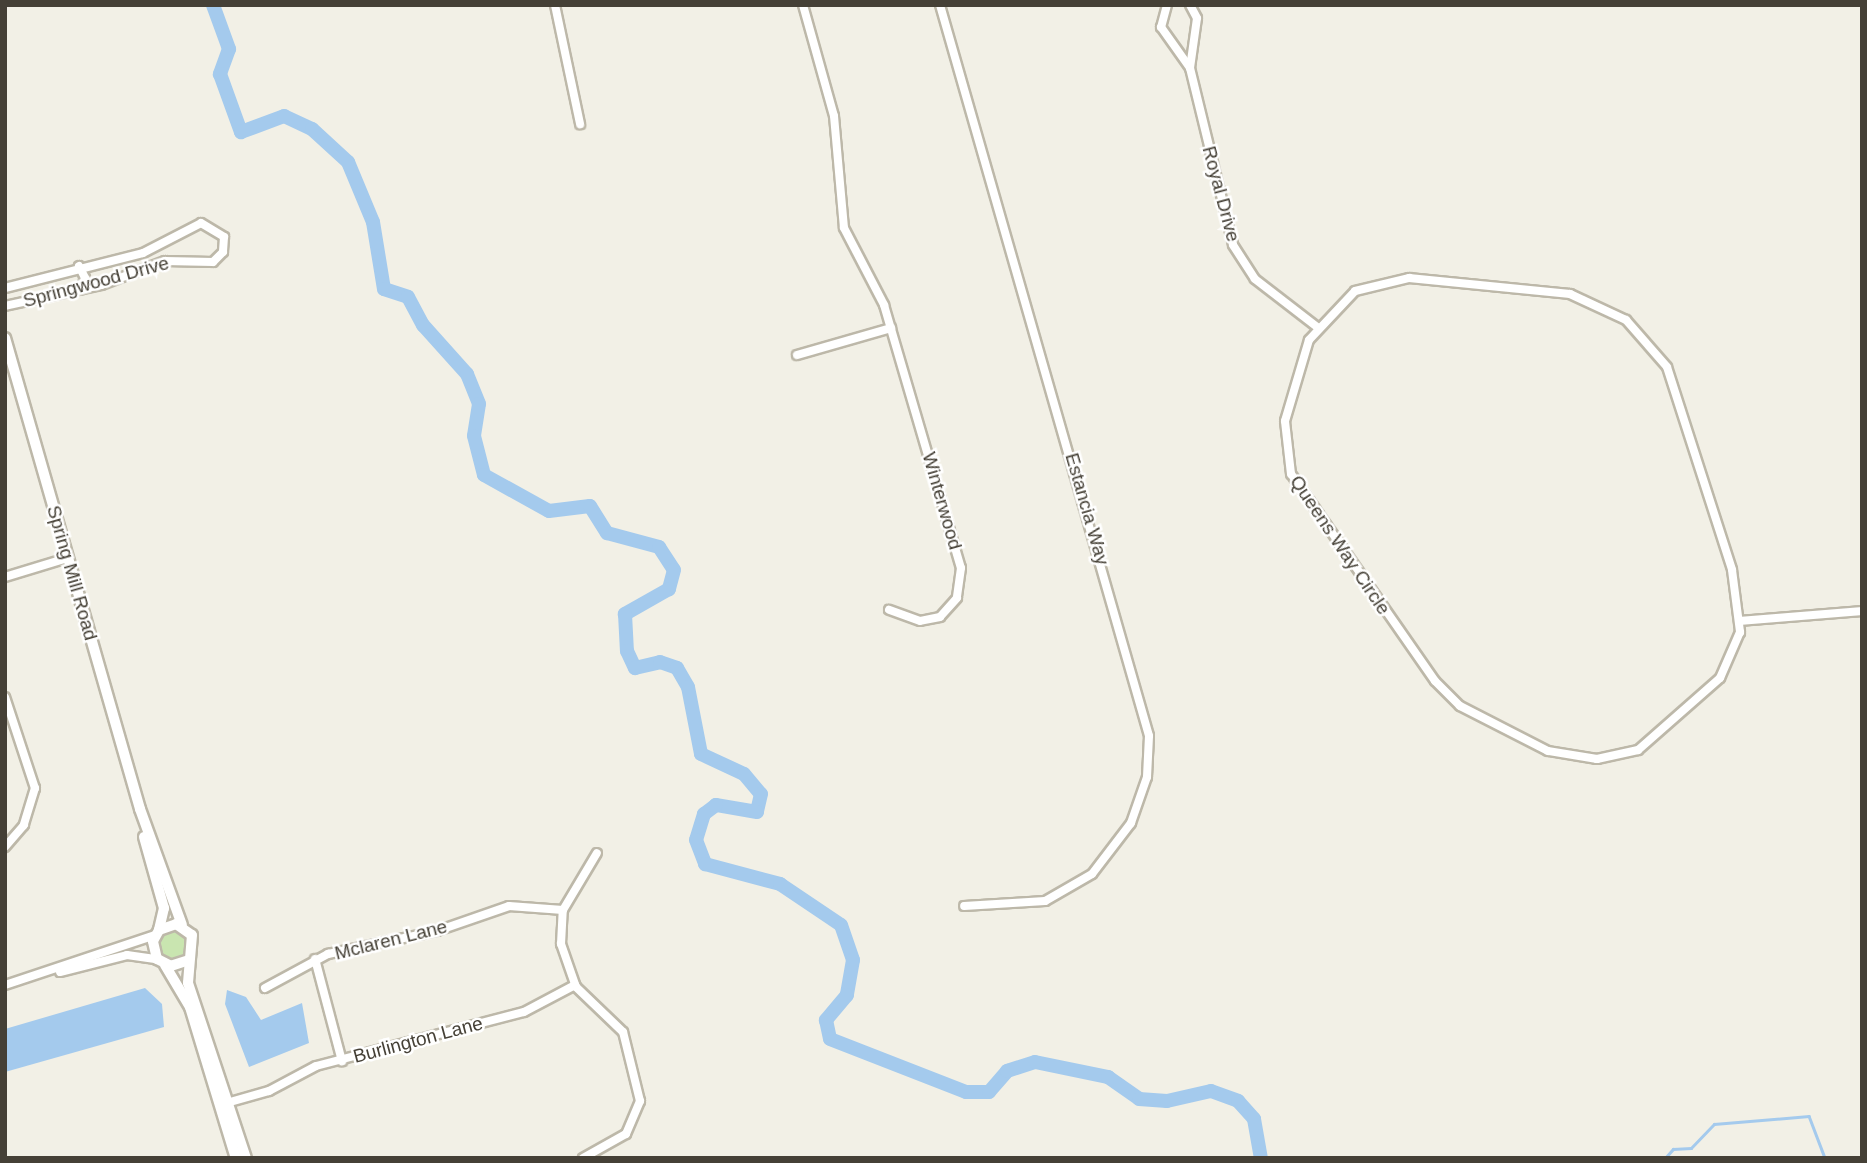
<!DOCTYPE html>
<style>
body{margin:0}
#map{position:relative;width:1867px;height:1163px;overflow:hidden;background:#f2f0e6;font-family:Helvetica,sans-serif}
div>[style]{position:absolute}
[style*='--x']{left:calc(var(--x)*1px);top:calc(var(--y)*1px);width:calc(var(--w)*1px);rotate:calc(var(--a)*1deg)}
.green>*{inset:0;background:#c9e5b0}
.round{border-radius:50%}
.water>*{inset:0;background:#a4caed}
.stream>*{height:2.5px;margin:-1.25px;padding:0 1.25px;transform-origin:1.25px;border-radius:1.25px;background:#a4caed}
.river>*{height:14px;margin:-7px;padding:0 7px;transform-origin:7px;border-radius:7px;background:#a4caed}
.roads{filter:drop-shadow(2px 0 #bdb8a9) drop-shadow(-2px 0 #bdb8a9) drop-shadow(0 2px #bdb8a9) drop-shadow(0 -2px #bdb8a9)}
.minor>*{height:8px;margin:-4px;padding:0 4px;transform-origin:4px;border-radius:4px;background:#fff}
.tertiary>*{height:10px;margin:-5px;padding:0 5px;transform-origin:5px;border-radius:5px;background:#fff}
span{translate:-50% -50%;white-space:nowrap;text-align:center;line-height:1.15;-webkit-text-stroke:5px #fff;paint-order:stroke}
.street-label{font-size:19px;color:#454036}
.frame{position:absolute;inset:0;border:7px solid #454036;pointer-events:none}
</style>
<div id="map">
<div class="green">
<i class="round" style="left:159px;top:932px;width:28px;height:28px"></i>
</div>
<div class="water">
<i style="clip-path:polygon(145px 988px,162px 1004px,164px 1027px,5px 1072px,5px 1029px)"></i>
<i style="clip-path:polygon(227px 990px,246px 997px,261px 1020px,302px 1003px,309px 1043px,249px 1067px,225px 1004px)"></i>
</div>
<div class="stream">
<i style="--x:1665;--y:1158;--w:12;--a:-48"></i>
<i style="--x:1673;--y:1149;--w:18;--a:-3"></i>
<i style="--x:1691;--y:1148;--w:33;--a:-46"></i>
<i style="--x:1714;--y:1124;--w:95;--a:-4.8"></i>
<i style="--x:1809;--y:1116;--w:45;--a:69.1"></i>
</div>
<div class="river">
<i style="--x:213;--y:5;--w:47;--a:70"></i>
<i style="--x:229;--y:49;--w:27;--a:110"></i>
<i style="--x:220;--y:74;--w:62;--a:70.1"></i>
<i style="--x:241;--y:132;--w:46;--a:-20.4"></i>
<i style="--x:284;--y:116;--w:31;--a:25"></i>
<i style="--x:312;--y:129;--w:49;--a:42.5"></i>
<i style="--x:348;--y:162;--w:65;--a:67.4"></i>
<i style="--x:373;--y:222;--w:68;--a:80.7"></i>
<i style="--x:384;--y:289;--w:25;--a:18"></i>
<i style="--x:408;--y:297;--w:32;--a:62"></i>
<i style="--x:423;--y:325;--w:66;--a:48.1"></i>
<i style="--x:467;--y:374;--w:32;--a:68"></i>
<i style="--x:479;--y:404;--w:32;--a:99"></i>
<i style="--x:474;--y:436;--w:40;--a:75.6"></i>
<i style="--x:484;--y:475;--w:74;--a:29"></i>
<i style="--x:549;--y:511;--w:41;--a:-7"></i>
<i style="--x:590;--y:506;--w:32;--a:58"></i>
<i style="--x:607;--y:533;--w:54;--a:15.1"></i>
<i style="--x:659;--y:547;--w:27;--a:57"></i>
<i style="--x:674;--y:570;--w:20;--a:105"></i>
<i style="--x:669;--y:589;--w:51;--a:150.4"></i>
<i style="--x:625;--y:614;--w:37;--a:87"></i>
<i style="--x:627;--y:651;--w:19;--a:65"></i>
<i style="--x:635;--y:668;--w:26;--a:-13"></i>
<i style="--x:660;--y:662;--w:18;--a:19"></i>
<i style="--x:677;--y:668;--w:22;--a:60"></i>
<i style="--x:688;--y:687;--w:68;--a:79"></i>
<i style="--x:701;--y:754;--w:47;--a:24.9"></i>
<i style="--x:744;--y:774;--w:26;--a:50"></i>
<i style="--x:761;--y:794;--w:18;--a:103"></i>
<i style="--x:757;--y:812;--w:42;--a:-170.3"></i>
<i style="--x:716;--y:805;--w:15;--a:143"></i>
<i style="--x:704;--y:814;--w:27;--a:107"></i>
<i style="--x:696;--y:840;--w:26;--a:69"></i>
<i style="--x:705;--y:864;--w:78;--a:14.9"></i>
<i style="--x:780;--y:884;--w:73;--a:33.9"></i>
<i style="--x:841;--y:925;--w:37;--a:71"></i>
<i style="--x:853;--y:960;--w:36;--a:100"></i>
<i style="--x:847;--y:995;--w:33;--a:130"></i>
<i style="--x:826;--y:1020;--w:19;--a:78"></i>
<i style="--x:830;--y:1039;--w:146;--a:21.3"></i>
<i style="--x:966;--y:1092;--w:23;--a:0"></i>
<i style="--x:989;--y:1092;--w:28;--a:-49"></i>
<i style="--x:1007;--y:1071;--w:29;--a:-18"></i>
<i style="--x:1035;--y:1062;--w:75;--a:11.6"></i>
<i style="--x:1108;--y:1077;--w:38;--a:35"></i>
<i style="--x:1139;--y:1099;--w:28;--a:4"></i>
<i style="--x:1167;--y:1101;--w:45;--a:-12.8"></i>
<i style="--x:1211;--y:1091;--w:29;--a:20"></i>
<i style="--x:1238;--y:1101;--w:24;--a:48"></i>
<i style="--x:1254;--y:1119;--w:40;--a:80"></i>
</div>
<div class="roads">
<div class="minor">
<i style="--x:555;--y:5;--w:122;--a:78.1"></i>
<i style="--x:803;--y:5;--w:115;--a:74.4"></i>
<i style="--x:834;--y:116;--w:112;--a:84.9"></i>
<i style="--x:844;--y:228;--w:87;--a:62.5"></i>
<i style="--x:884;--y:305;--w:274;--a:73.7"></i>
<i style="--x:961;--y:568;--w:30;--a:98"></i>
<i style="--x:957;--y:598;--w:25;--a:132"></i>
<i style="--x:940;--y:617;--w:20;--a:169"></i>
<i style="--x:920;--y:621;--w:33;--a:-160"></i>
<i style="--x:940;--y:5;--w:760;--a:74.04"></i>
<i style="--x:1149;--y:736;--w:41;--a:92.8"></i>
<i style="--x:1147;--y:777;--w:49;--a:109.2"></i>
<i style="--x:1131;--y:823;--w:64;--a:127.4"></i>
<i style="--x:1092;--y:874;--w:54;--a:150.1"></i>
<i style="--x:1045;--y:901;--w:81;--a:176.5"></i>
<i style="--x:1167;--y:5;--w:23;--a:105"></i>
<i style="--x:1161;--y:27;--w:50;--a:54.7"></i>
<i style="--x:1190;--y:68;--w:50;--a:-82"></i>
<i style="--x:1197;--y:18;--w:15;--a:-118"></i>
<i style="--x:1190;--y:68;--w:182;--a:76.3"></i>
<i style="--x:1233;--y:245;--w:40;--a:57.1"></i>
<i style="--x:1255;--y:279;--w:78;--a:37.7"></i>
<i style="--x:79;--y:266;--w:13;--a:63"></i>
<i style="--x:85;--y:278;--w:12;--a:110"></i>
<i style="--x:1409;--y:278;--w:162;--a:5.7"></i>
<i style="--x:1570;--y:294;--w:62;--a:24.9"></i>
<i style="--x:1626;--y:320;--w:62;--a:48.9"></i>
<i style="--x:1667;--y:367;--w:213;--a:72.2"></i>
<i style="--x:1732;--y:570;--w:63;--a:82.6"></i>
<i style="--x:1740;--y:632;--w:50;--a:113.5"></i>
<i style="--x:1720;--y:678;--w:109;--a:138.7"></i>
<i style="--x:1638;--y:750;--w:42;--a:167.6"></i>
<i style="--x:1597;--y:759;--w:50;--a:-170.7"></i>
<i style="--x:1548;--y:751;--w:99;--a:-152.9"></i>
<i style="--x:1460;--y:706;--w:35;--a:-135"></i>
<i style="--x:1435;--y:681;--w:252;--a:-124.8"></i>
<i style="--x:1291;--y:474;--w:53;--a:-96.5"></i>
<i style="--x:1285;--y:421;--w:84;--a:-73.5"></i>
<i style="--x:1309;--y:340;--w:67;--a:-46.8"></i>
<i style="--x:1355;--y:291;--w:56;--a:-13.5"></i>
<i style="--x:5;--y:288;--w:142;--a:-14.2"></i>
<i style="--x:143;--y:253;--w:65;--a:-27.3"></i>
<i style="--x:201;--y:223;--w:27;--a:31"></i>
<i style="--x:224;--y:237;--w:15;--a:94"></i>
<i style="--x:223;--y:252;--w:14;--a:135"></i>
<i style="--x:213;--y:262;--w:48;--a:-178.8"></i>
<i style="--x:165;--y:261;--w:68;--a:159.4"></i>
<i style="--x:101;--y:285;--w:98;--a:167.7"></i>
<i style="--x:797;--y:355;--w:98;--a:-16"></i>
<i style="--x:5;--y:577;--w:65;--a:-17"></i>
<i style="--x:1740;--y:621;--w:122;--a:-4.7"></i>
<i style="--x:5;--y:697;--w:96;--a:71.8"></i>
<i style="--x:35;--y:788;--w:39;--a:107"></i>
<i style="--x:24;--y:825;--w:29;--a:131"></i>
<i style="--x:315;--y:959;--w:106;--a:75.2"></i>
<i style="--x:60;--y:972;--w:69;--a:-14.2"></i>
<i style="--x:127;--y:955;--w:30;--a:8"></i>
<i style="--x:5;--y:985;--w:158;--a:-18.4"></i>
<i style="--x:265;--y:988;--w:72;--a:-28.4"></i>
<i style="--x:328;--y:954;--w:111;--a:-11.9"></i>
<i style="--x:437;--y:931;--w:76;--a:-19.1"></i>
<i style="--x:509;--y:906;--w:54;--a:4.2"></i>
<i style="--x:223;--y:1104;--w:48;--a:-15.8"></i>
<i style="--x:269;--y:1091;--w:53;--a:-28"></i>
<i style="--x:316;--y:1066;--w:215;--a:-14.6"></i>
<i style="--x:524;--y:1012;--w:58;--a:-27.9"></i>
<i style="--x:583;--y:1158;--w:49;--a:-29.2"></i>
<i style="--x:626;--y:1134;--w:36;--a:-67"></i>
<i style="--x:640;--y:1101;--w:71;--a:-103.8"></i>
<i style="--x:623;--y:1032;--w:65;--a:-136.2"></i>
<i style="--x:576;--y:987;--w:46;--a:-109.2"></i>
<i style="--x:561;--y:944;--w:34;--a:-87"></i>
<i style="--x:563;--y:910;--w:66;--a:-59.2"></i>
</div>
<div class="tertiary">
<i style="--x:5;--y:338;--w:490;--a:74"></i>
<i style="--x:140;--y:809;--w:123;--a:70.1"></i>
<i style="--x:144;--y:837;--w:74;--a:74.3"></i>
<i style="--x:164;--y:908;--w:23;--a:103"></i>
<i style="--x:189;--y:960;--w:19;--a:162"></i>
<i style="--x:171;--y:966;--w:16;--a:-153"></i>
<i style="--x:157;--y:959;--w:18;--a:-103"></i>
<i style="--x:153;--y:941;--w:13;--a:-61"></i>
<i style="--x:159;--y:930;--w:18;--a:-19"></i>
<i style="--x:176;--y:924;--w:19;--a:35"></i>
<i style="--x:192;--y:935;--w:48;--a:94.8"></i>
<i style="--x:188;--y:983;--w:184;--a:71.7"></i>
<i style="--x:165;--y:965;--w:49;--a:59.2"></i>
<i style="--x:190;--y:1007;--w:158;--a:73.1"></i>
</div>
</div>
<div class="street-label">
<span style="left:1221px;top:194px;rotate:75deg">Royal Drive</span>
<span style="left:96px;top:282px;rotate:-15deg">Springwood Drive</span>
<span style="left:942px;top:501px;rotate:74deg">Winterwood</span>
<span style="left:1087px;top:509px;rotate:74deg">Estancia Way</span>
<span style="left:1340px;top:545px;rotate:56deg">Queens Way Circle</span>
<span style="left:72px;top:573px;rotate:74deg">Spring Mill Road</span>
<span style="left:391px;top:940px;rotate:-14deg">Mclaren Lane</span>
<span style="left:418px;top:1040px;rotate:-15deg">Burlington Lane</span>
</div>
<div class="frame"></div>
</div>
